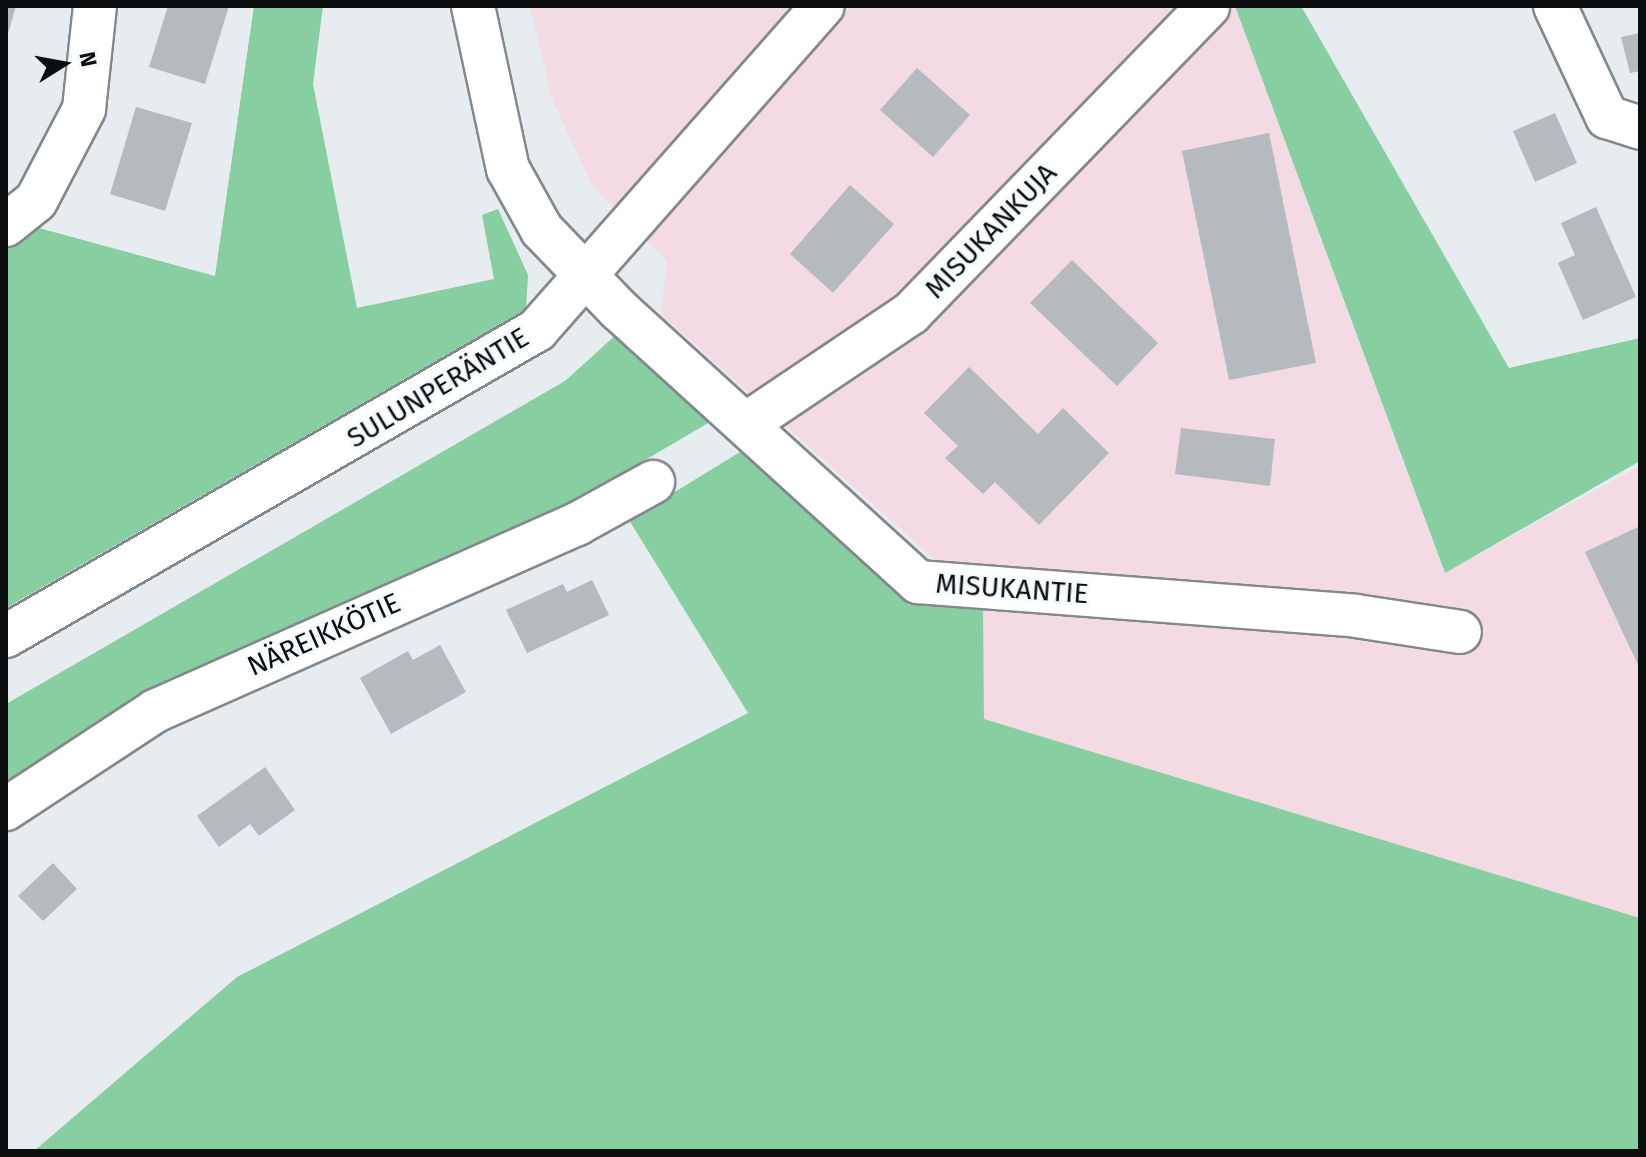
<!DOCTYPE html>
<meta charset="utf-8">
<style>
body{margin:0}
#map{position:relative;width:1646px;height:1157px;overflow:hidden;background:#e7ecf1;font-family:"Fira Sans",sans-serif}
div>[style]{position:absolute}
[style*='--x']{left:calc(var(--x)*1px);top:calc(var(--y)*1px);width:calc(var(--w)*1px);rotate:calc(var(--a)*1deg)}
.industrial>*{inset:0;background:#f3dae3}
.forest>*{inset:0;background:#87cea0}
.building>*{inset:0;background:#b5babf}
.roads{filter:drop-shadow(2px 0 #83888c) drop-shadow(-2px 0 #83888c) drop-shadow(0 2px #83888c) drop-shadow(0 -2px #83888c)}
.minor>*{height:42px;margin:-21px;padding:0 21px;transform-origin:21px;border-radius:21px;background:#fff}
span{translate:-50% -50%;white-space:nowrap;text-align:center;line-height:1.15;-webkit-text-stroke:6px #f4fafe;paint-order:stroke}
.street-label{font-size:28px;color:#0c0d0f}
.frame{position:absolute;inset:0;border:8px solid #0c0d0f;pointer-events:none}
.north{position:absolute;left:24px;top:24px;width:80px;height:80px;-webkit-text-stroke:6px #f4fafe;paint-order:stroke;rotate:79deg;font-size:22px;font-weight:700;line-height:32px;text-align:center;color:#0c0d0f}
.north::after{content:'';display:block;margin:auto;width:28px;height:36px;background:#0c0d0f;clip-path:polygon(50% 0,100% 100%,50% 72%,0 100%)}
</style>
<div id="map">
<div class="industrial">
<i style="clip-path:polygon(530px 6px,1235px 6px,1444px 573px,1640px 466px,1640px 918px,984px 719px,983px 603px,661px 314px,667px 261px,592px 185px,552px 99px)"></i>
</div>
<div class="forest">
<i style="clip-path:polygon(254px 6px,323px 6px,313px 84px,357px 308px,494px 279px,482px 215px,498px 209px,528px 275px,526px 309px,6px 608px,6px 240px,28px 225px,215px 276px)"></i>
<i style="clip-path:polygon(1235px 6px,1301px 6px,1509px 368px,1640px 338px,1640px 461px,1445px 573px)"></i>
<i style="clip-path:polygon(618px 333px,715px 419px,565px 507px,6px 787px,6px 704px,565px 381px)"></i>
<i style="clip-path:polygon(745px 449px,983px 603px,984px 719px,1640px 918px,1640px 1151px,34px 1151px,237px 977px,748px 713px,629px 520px)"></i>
</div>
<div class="building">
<i style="clip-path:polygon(6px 6px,16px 6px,7px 37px,6px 36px)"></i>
<i style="clip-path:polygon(168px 6px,229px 6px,205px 84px,149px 67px)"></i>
<i style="clip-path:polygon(1640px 33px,1640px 71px,1630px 73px,1621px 37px)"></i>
<i style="clip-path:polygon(917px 68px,970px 115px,933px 157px,880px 110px)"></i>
<i style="clip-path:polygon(136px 107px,192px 123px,165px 211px,110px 194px)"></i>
<i style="clip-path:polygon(1555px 113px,1577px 163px,1535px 182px,1513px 131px)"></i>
<i style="clip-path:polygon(1269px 133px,1316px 363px,1229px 380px,1182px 151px)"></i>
<i style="clip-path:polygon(850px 185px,894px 224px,833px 293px,790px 254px)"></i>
<i style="clip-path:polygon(1596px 207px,1636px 297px,1583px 320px,1558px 263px,1575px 255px,1561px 223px)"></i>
<i style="clip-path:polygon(1072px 260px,1158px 343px,1117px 386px,1030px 303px)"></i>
<i style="clip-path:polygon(969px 367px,1038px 434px,1063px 408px,1109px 453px,1039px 525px,995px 482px,983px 494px,945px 458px,958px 446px,924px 413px)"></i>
<i style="clip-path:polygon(1181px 428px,1275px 439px,1270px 486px,1175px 474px)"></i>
<i style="clip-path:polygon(1640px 526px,1640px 669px,1585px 552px)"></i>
<i style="clip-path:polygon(592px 580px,609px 615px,527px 653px,506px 610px,563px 584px,567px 592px)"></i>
<i style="clip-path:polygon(440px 645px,466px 692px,391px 734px,360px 678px,408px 651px,413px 660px)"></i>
<i style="clip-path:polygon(265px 767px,295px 810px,259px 836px,250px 824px,219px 847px,197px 816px)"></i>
<i style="clip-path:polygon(53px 863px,77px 889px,43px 921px,18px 896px)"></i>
</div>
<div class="roads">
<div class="minor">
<i style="--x:473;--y:6;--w:167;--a:77.9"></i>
<i style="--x:508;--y:169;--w:70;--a:60.9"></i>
<i style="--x:542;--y:230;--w:110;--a:46.1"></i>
<i style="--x:618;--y:309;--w:406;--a:42.3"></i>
<i style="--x:918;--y:582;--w:439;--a:4.4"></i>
<i style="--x:1356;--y:616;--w:105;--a:8.7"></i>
<i style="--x:1555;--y:6;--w:123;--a:64.9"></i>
<i style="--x:1607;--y:117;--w:35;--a:18"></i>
<i style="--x:6;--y:225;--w:38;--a:-39"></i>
<i style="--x:36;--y:201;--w:104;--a:-62.4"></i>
<i style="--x:84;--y:109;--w:104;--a:-83.9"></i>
<i style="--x:746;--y:424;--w:199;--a:-33.9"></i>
<i style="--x:911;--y:313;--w:427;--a:-45.9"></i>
<i style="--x:6;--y:636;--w:613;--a:-29.95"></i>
<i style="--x:537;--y:330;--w:432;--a:-48.6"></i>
<i style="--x:6;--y:809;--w:178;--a:-33.3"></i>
<i style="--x:155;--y:711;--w:462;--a:-23.9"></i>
<i style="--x:577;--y:524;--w:87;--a:-28.9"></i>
</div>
</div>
<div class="street-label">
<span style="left:991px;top:231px;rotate:-46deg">MISUKANKUJA</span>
<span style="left:438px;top:388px;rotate:-31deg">SULUNPERÄNTIE</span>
<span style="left:1012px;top:589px;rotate:4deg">MISUKANTIE</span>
<span style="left:324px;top:635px;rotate:-24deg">NÄREIKKÖTIE</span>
</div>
<div class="frame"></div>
<div class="north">N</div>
</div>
